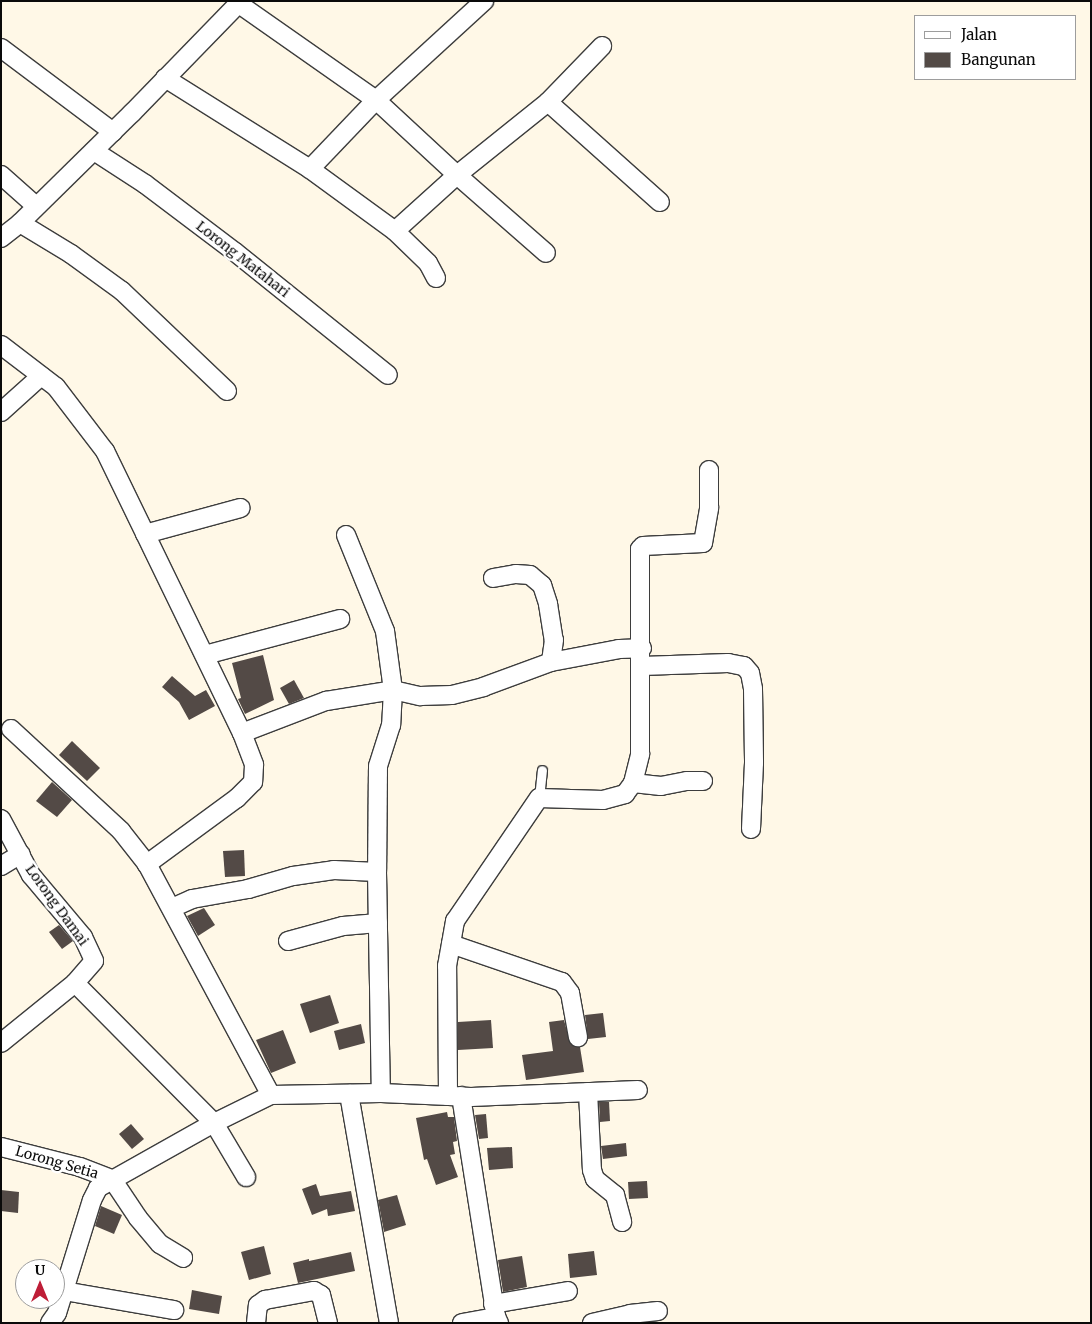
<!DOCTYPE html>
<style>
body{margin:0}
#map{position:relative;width:1092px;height:1324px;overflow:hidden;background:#fff8e7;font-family:Merriweather,serif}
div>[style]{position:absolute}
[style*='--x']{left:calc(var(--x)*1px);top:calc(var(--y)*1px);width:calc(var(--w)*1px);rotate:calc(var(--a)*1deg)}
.building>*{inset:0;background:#534a46}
.roads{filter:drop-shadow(1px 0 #3d3d3d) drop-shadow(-1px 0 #3d3d3d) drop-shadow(0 1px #3d3d3d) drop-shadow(0 -1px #3d3d3d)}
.service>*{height:9px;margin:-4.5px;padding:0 4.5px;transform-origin:4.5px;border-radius:4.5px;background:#fff}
.minor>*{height:18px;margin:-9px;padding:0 9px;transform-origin:9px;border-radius:9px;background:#fff}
span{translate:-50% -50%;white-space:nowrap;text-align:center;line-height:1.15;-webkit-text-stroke:5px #fff;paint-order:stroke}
.street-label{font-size:14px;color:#0a0a0a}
.frame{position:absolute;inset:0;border:2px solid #0a0a0a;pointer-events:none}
.legend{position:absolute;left:914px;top:15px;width:162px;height:65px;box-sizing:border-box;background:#fff;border:1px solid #9d9d9d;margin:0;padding:6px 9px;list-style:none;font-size:15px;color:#0a0a0a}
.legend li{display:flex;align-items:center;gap:10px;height:25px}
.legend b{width:25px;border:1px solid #9d9d9d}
.north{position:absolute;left:15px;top:1259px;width:50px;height:50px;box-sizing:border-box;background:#fff;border:1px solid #9d9d9d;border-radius:50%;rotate:0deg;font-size:14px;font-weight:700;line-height:20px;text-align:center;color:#0a0a0a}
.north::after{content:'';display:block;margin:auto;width:18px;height:22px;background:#be1e37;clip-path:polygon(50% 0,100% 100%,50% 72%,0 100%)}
</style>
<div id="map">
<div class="building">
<i style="clip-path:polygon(263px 655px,274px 700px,245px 714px,238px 699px,241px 698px,232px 663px)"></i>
<i style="clip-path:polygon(172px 676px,195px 696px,206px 690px,215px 706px,189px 720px,179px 702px,162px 687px)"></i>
<i style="clip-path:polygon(294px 680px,304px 698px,289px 704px,280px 688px)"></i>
<i style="clip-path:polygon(72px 741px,100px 768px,87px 781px,59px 755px)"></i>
<i style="clip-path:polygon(52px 782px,72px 800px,57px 817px,36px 801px)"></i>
<i style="clip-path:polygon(244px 850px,245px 876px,225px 877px,223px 851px)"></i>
<i style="clip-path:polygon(204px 908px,215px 925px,198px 936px,187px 916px)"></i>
<i style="clip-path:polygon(59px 925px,73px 941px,62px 949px,49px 932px)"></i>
<i style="clip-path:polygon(330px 995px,339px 1023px,310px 1033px,300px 1004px)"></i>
<i style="clip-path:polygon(603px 1013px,606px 1037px,588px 1039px,585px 1015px)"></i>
<i style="clip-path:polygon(491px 1020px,493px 1048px,458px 1050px,458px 1022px)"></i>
<i style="clip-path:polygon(564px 1020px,570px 1043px,580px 1047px,584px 1072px,526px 1080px,522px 1055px,553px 1051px,549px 1022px)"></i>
<i style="clip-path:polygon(361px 1024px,365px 1043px,339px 1050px,334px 1031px)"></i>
<i style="clip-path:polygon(283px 1030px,296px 1063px,271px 1073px,256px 1040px)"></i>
<i style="clip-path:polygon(599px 1102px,609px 1102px,610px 1121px,600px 1122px)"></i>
<i style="clip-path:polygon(447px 1112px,448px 1117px,454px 1117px,457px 1141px,453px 1142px,455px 1154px,450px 1155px,458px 1177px,436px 1185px,427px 1159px,424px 1160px,416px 1118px)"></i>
<i style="clip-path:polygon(486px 1114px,488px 1138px,479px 1139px,475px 1115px)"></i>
<i style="clip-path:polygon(131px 1124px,144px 1139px,132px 1149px,119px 1134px)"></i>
<i style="clip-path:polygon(626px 1143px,627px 1156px,603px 1159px,601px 1146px)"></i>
<i style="clip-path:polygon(512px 1147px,513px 1168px,489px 1170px,487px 1148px)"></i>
<i style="clip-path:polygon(647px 1181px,648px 1198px,629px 1199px,628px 1182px)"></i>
<i style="clip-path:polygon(316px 1184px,320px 1196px,351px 1191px,355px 1211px,328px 1216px,327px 1209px,312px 1215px,302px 1189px)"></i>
<i style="clip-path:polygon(1px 1190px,19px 1192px,18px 1213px,1px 1211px)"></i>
<i style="clip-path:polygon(397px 1195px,406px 1225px,384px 1232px,378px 1200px)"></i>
<i style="clip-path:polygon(101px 1206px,122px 1215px,114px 1234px,95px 1226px)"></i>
<i style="clip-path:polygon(264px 1246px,271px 1274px,249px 1280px,241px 1252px)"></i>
<i style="clip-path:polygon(594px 1251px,597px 1275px,570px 1278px,568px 1254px)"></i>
<i style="clip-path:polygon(351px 1252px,355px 1271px,298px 1283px,293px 1263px,309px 1259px,309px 1261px)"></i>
<i style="clip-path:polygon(522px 1256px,527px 1287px,503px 1292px,498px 1260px)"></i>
<i style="clip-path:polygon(192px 1290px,222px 1296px,219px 1314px,189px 1309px)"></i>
</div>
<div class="roads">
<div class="service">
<i style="--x:539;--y:798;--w:28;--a:-84"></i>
</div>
<div class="minor">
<i style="--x:239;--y:4;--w:167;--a:35"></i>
<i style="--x:376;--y:100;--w:110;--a:42.8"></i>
<i style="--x:457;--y:175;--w:117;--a:-38.7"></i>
<i style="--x:548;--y:102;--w:78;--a:-46"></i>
<i style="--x:1;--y:48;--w:140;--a:36.9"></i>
<i style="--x:165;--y:78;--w:171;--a:32.1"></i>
<i style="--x:310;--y:169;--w:105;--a:36.1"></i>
<i style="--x:548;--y:102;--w:150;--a:41.8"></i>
<i style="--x:94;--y:151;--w:61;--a:32.9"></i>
<i style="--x:145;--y:184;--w:113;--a:37.1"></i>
<i style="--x:235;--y:252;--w:196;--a:38.8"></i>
<i style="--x:310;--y:169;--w:95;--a:-46.3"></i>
<i style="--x:376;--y:100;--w:147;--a:-42.5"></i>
<i style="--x:1;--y:175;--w:47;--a:41.5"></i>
<i style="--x:20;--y:223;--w:60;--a:31.3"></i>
<i style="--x:71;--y:254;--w:63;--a:36"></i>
<i style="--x:122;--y:291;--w:145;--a:43.6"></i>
<i style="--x:1;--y:238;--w:24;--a:-38"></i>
<i style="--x:20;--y:223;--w:157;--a:-44.5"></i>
<i style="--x:132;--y:113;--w:156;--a:-45.8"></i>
<i style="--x:436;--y:278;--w:17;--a:-118"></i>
<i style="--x:428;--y:263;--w:46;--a:-135.9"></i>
<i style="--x:395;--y:231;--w:84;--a:-42.1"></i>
<i style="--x:457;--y:175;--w:118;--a:41.2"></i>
<i style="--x:1;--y:345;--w:69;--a:37.4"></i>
<i style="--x:56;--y:387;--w:81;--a:52.6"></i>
<i style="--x:105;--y:451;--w:314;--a:64.1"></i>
<i style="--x:242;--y:733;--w:34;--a:69"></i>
<i style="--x:254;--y:765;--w:17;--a:93"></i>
<i style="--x:253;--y:782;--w:23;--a:135"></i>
<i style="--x:237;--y:798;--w:112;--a:143.7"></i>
<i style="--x:1;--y:412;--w:54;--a:-42"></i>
<i style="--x:145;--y:534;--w:99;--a:-15.2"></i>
<i style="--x:346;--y:535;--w:104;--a:67.9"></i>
<i style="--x:385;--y:631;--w:60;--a:82.3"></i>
<i style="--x:393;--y:690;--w:35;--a:93"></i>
<i style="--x:391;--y:725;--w:43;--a:107.6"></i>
<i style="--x:378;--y:766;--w:106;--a:90.5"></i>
<i style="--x:377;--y:872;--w:221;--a:89"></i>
<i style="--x:493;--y:578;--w:23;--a:-10"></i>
<i style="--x:516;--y:574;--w:14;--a:4"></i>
<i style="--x:530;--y:575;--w:16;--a:40"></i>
<i style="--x:542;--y:585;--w:20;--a:72"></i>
<i style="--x:548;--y:604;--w:36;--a:81"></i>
<i style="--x:554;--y:640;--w:22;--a:98"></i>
<i style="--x:205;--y:655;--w:140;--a:-14.9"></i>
<i style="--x:642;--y:666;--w:86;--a:-2"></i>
<i style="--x:728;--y:663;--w:16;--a:11"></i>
<i style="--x:744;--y:666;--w:9;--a:49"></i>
<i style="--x:750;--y:673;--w:16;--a:79"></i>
<i style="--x:753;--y:689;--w:74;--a:89.2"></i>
<i style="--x:754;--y:763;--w:66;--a:92.6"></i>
<i style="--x:11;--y:729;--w:150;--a:42.8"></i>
<i style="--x:121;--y:831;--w:42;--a:51.8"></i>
<i style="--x:147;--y:864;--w:262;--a:61.8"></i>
<i style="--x:242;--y:733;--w:90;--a:-20.9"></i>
<i style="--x:326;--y:701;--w:68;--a:-9.3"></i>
<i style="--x:393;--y:690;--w:28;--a:13"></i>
<i style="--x:420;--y:696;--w:32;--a:-2"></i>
<i style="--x:452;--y:695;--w:32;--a:-14"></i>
<i style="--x:483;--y:687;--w:72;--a:-20.2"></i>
<i style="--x:551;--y:662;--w:69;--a:-10.8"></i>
<i style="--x:619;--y:649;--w:23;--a:-2"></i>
<i style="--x:633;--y:783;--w:28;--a:6"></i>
<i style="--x:661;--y:786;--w:26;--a:-11"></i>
<i style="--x:687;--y:781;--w:16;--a:0"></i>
<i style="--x:1;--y:819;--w:64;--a:61.8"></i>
<i style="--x:31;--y:875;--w:81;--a:50"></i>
<i style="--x:83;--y:937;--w:26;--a:65"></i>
<i style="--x:94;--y:961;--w:29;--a:131"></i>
<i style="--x:75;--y:983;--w:95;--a:141"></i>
<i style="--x:1;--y:866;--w:23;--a:-31"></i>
<i style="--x:172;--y:908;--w:22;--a:-24"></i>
<i style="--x:192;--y:899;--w:57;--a:-10.1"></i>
<i style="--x:248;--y:889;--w:47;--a:-16.1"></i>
<i style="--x:293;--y:876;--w:41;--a:-8.3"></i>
<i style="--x:334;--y:870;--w:43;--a:2.7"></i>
<i style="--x:288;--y:941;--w:57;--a:-15.3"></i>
<i style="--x:343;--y:926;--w:35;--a:-5"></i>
<i style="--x:451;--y:944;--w:117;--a:18.9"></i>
<i style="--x:562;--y:982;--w:14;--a:54"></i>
<i style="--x:570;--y:993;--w:45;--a:79.7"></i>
<i style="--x:75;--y:983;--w:197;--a:45.2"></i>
<i style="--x:214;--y:1123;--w:63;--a:59.3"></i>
<i style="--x:588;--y:1092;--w:78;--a:87.1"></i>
<i style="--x:592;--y:1170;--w:9;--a:72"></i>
<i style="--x:595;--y:1179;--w:26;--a:39"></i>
<i style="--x:615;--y:1195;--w:28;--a:75"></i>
<i style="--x:349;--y:1094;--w:232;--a:80.1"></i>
<i style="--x:448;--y:1096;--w:130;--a:-90.4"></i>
<i style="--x:447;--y:966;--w:46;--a:-79.9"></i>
<i style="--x:455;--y:921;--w:149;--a:-55.7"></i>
<i style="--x:539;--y:798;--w:64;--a:1.8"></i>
<i style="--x:603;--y:800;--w:23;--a:-15"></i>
<i style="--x:625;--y:794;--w:14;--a:-54"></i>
<i style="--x:633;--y:783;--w:30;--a:-76"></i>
<i style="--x:640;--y:754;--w:205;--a:-90"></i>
<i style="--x:640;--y:549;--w:4;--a:-45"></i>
<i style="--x:643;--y:546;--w:60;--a:-2.9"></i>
<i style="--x:703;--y:543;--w:36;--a:-80"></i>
<i style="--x:709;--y:508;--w:38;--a:-90"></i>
<i style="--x:461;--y:1096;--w:224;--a:81"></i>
<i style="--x:1;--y:1147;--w:81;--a:14.2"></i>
<i style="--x:80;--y:1167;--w:34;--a:21"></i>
<i style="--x:112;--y:1179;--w:47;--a:56.3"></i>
<i style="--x:138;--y:1218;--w:34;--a:50"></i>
<i style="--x:160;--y:1244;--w:27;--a:31"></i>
<i style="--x:64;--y:1291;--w:112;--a:9.8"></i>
<i style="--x:493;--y:1304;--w:76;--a:-9.8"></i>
<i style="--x:50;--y:1323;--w:12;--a:-55"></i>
<i style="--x:57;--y:1313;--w:118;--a:-72.8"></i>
<i style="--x:92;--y:1200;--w:13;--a:-63"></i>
<i style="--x:98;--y:1188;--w:133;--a:-29.3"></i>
<i style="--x:214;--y:1123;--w:64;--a:-26.2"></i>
<i style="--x:271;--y:1095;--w:110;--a:-1"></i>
<i style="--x:381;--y:1093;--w:90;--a:2.5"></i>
<i style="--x:471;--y:1097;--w:167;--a:-2.4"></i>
<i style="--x:256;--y:1323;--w:18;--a:-84"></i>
<i style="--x:258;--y:1305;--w:9;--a:-36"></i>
<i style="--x:265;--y:1300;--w:50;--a:-10.4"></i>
<i style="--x:314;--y:1291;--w:8;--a:30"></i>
<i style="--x:321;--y:1295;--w:29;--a:76"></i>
<i style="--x:462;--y:1323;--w:35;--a:-10"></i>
<i style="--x:496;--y:1317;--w:7;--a:63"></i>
<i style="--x:592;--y:1323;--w:39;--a:-13"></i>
<i style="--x:630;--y:1314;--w:28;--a:-6"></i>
</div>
</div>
<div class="street-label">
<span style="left:243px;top:259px;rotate:38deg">Lorong Matahari</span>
<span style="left:57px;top:905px;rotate:54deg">Lorong Damai</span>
<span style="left:57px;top:1162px;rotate:16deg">Lorong Setia</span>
</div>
<div class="frame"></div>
<ul class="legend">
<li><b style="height:6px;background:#fff"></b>Jalan</li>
<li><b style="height:14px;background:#534a46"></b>Bangunan</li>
</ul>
<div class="north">U</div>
</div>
